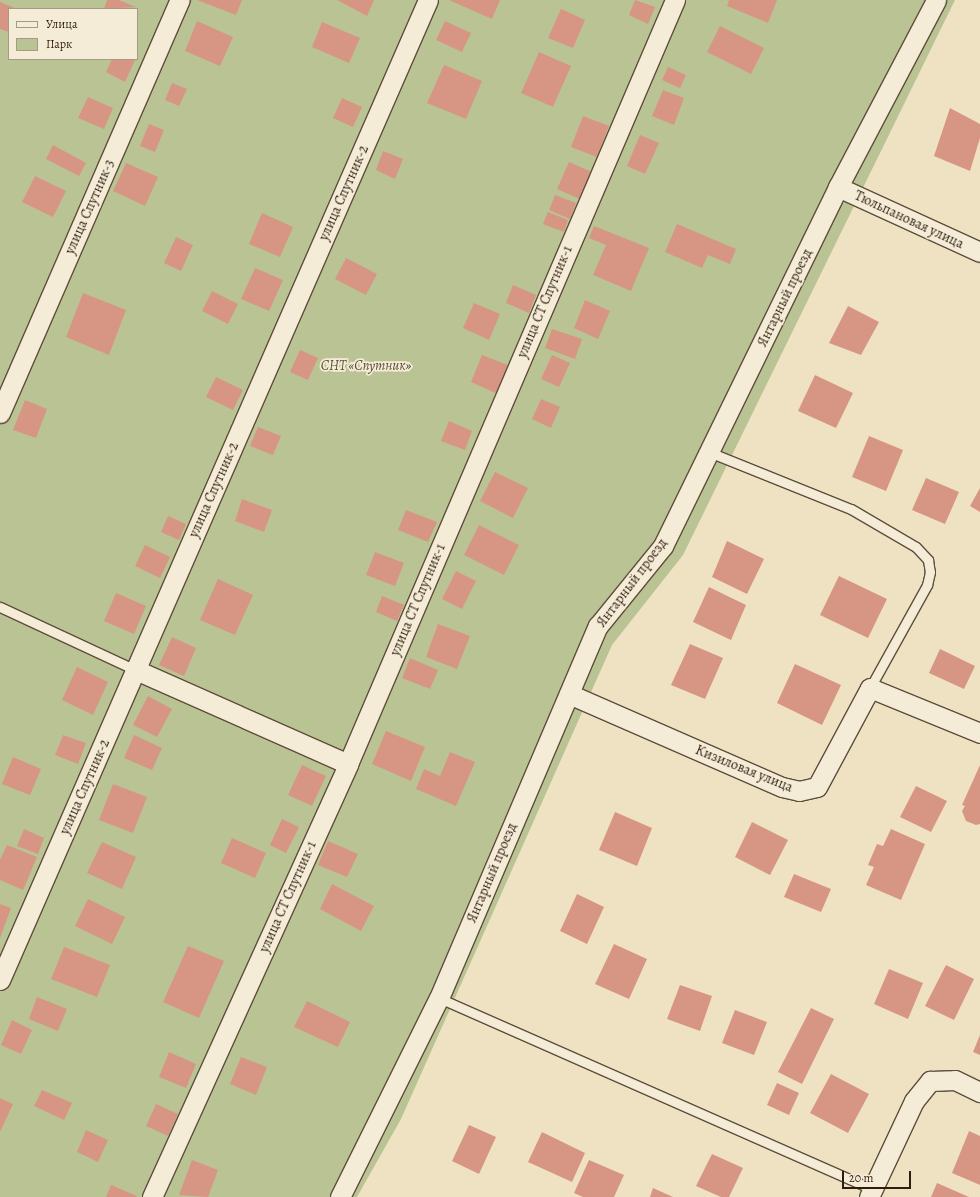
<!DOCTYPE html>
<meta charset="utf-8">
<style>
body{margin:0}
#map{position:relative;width:980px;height:1197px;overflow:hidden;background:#efe2c2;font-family:Alegreya,serif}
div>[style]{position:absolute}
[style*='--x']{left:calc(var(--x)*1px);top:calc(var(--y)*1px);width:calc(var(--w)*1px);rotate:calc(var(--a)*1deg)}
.green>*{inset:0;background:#bac393}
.building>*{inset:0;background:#d79684}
.roads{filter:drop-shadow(1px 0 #5e4e3c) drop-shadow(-1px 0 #5e4e3c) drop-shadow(0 1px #5e4e3c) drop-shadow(0 -1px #5e4e3c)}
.lane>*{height:9px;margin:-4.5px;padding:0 4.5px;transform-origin:4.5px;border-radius:4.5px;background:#f5ecd7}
.street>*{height:19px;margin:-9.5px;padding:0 9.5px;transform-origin:9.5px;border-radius:9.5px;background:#f5ecd7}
span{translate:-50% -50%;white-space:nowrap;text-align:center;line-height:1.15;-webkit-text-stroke:3.5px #f5ecd7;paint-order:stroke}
.street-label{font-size:14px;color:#2e1d0f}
.park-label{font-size:14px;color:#584f37;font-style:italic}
.legend{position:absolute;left:8px;top:8px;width:130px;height:52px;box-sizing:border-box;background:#f5ecd7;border:1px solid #a59987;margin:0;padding:5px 7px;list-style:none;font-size:12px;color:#2e1d0f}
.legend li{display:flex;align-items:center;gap:8px;height:20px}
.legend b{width:20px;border:1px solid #a59987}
.scale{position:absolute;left:842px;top:1171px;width:69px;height:18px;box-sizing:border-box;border:2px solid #2e1d0f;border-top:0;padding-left:5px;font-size:12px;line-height:14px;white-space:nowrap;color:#2e1d0f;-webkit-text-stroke:3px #f5ecd7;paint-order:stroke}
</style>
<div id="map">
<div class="green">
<i style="clip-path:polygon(evenodd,0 0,955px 0,683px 555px,612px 645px,401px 1119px,357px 1197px,0 1197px,0 0,9px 9px,137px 9px,137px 59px,9px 59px,9px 9px)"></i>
</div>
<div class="building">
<i style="clip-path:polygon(107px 0,119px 0,136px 7px,104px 9px)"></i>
<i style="clip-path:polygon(197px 0,242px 0,236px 15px)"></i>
<i style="clip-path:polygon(337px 0,374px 0,367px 16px)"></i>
<i style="clip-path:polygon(449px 0,500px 0,492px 19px)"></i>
<i style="clip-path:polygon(635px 0,655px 7px,648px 24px,629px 15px)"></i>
<i style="clip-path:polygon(729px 0,777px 0,768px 23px,727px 6px)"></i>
<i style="clip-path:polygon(0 2px,17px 9px,9px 9px,9px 32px,0 29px)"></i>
<i style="clip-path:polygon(561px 9px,585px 20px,573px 48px,548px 38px)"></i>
<i style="clip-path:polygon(197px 21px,233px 37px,220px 66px,185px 51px)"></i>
<i style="clip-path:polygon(445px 21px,471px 33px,462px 52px,436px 40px)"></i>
<i style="clip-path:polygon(322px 22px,360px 38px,349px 63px,312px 47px)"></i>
<i style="clip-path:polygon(720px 26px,764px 48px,751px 74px,707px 52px)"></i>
<i style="clip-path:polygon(539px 52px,571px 66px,553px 107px,521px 93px)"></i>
<i style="clip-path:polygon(112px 59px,135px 60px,125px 82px,106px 72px)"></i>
<i style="clip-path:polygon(444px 65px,482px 81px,466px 119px,427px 103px)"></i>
<i style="clip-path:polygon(668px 67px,686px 75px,680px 88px,662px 80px)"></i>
<i style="clip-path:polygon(172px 83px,187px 89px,179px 106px,165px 100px)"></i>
<i style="clip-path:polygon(663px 90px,684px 98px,674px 125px,652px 116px)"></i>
<i style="clip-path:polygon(88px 97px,113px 108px,104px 129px,78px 118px)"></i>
<i style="clip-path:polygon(342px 98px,362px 107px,353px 127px,333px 118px)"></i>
<i style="clip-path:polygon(950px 108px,980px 124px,980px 138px,970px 171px,934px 156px)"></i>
<i style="clip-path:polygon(583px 116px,609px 126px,597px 157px,571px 147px)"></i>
<i style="clip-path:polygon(149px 124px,164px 130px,155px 152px,140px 146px)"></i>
<i style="clip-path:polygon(640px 135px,659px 143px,645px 174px,627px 166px)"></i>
<i style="clip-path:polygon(53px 145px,86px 163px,79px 176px,46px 159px)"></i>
<i style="clip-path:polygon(383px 151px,403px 159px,395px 179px,376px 170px)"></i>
<i style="clip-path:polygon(569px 162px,592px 172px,580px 199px,557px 189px)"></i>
<i style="clip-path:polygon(126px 163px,158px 177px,145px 206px,113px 191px)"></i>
<i style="clip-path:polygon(35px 176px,66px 191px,53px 217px,22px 202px)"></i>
<i style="clip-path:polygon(555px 195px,576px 203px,570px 219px,549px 210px)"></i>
<i style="clip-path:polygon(548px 212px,568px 220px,564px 232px,543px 224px)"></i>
<i style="clip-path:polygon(262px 213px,293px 227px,280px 257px,249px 244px)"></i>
<i style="clip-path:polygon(677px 224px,736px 249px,730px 264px,708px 255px,702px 268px,665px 252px)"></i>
<i style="clip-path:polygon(594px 226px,649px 248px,631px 291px,593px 275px,606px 245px,589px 238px)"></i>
<i style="clip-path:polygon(176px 237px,193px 245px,181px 271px,164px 263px)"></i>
<i style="clip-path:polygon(346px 258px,377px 274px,366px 295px,335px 279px)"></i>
<i style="clip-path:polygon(255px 268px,283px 280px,269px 311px,241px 299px)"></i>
<i style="clip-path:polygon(513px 285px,536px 295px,529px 313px,506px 303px)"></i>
<i style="clip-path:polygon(212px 291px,238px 304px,228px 324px,202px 311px)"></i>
<i style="clip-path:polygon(83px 293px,126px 310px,109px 355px,66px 337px)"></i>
<i style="clip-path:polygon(585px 300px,610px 311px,598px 339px,574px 328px)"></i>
<i style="clip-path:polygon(474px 303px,500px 314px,489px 340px,463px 328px)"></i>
<i style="clip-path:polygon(848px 306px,879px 322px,861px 355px,829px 343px)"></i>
<i style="clip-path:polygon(552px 329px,582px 339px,575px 359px,545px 348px)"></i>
<i style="clip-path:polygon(300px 350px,318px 358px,308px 380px,290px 372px)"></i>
<i style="clip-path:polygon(482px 355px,510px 366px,498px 394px,471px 382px)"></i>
<i style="clip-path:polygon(552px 355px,570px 363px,559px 387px,541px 379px)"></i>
<i style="clip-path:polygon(815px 375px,853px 393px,836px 428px,798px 411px)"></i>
<i style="clip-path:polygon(216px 377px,243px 390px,233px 410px,206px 397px)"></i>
<i style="clip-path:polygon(541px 399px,560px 407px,551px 428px,532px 419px)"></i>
<i style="clip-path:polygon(25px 400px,47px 409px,36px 438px,13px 430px)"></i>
<i style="clip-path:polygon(449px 421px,472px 431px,465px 450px,441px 441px)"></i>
<i style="clip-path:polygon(258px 427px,281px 436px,273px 455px,250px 446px)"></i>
<i style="clip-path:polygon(869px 436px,903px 450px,886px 491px,852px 477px)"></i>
<i style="clip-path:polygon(495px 472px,528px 488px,513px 518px,480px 501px)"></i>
<i style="clip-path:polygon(926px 478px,959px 492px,945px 524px,912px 510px)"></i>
<i style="clip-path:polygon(980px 488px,980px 512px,970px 506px)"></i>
<i style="clip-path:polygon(242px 499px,272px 510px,264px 532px,235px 521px)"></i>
<i style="clip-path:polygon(406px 510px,437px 522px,428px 542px,398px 530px)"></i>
<i style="clip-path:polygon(168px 516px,186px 524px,179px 540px,161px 532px)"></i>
<i style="clip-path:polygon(479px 525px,519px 545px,504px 575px,464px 555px)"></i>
<i style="clip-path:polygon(727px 541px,764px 559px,747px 594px,712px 577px)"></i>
<i style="clip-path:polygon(145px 545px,170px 557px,160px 578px,135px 566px)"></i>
<i style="clip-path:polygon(375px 552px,404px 563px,395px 586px,366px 575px)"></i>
<i style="clip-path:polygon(456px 571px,476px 581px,462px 609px,442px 599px)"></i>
<i style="clip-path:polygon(839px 576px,887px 599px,868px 638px,820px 615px)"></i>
<i style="clip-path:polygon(218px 579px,253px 595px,235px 635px,200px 620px)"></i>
<i style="clip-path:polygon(709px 587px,746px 605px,731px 640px,693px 622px)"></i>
<i style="clip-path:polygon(116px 593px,146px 606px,134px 634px,104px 621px)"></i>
<i style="clip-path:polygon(382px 596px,404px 605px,397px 621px,376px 612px)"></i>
<i style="clip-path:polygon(438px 624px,470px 636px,457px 669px,426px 657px)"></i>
<i style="clip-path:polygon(172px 637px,196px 648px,184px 676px,159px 665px)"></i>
<i style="clip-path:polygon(690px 644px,723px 658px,705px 699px,671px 685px)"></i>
<i style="clip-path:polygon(940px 649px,975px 666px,964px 689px,929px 673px)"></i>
<i style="clip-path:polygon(410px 658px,438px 670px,430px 689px,402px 678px)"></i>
<i style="clip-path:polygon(795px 664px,841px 685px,822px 725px,777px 703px)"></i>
<i style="clip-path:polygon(77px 667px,108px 682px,93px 715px,62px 700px)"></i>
<i style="clip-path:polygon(148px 696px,172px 709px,157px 737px,133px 725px)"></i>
<i style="clip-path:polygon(386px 731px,425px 747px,411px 781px,372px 764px)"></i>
<i style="clip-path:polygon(63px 735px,86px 743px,78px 764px,55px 755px)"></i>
<i style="clip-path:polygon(134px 735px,162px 748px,152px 770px,124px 758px)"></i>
<i style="clip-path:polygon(450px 752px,475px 762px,456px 806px,416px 789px,424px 769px,440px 776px)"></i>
<i style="clip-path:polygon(13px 757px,41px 769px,30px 795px,2px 784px)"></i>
<i style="clip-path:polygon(302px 765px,326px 776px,312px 806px,288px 795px)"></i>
<i style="clip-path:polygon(980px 765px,980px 824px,976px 825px,966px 821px,962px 811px,965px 806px,962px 805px)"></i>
<i style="clip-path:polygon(113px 784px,147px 797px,133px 833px,99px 820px)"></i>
<i style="clip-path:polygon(916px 786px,947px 801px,931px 832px,900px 817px)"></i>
<i style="clip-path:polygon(615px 812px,652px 828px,637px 866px,599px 850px)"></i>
<i style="clip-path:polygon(282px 819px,299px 827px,286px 853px,270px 845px)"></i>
<i style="clip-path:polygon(752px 822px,788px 840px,770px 875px,735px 857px)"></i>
<i style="clip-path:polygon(24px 829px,44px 838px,38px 854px,17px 846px)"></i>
<i style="clip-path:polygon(891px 829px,925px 844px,901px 900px,866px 885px,874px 867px,868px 865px,877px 844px,883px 846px)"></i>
<i style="clip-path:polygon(232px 838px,266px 853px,255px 878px,221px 863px)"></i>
<i style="clip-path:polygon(328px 841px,358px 854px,347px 877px,318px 865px)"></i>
<i style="clip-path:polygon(102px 842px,136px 857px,122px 889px,87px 873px)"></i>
<i style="clip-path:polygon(7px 845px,37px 857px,23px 890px,0 880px,0 860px)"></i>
<i style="clip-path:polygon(794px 874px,831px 889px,821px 912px,784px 897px)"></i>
<i style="clip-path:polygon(332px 884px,374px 906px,361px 931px,320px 909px)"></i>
<i style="clip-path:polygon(577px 894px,604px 907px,587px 944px,560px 931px)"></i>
<i style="clip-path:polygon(88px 899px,125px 917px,112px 944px,75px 926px)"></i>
<i style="clip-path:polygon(0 904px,11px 908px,0 938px)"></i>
<i style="clip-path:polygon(614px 944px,647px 959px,629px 999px,595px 984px)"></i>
<i style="clip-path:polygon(188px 946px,224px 961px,199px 1018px,163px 1002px)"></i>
<i style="clip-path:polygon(64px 947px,110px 965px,97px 997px,51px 979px)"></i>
<i style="clip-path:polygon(946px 965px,974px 979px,954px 1020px,925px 1006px)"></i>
<i style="clip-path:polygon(889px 969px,923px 983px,908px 1019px,874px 1004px)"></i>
<i style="clip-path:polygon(680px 985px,712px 996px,700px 1031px,667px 1019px)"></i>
<i style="clip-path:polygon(37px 997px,67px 1009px,58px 1031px,29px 1019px)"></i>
<i style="clip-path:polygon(307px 1001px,350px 1022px,338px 1047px,294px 1027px)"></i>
<i style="clip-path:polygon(811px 1008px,834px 1019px,802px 1084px,778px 1072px)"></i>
<i style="clip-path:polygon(735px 1010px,767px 1022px,754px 1055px,722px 1043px)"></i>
<i style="clip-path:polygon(12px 1020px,32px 1030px,21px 1054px,1px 1045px)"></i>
<i style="clip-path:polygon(980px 1035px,980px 1055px,973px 1052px)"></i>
<i style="clip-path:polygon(169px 1052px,196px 1064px,186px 1088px,159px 1077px)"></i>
<i style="clip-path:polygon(241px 1057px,267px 1067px,256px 1095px,230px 1084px)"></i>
<i style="clip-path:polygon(831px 1074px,869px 1094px,848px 1133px,810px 1113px)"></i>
<i style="clip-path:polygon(777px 1083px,799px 1093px,789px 1115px,767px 1105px)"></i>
<i style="clip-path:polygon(42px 1090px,72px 1103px,64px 1120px,34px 1106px)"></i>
<i style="clip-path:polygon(0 1098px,13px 1104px,0 1132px)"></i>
<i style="clip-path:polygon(156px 1104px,178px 1114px,168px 1136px,146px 1126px)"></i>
<i style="clip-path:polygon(469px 1125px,496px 1137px,479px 1174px,452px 1161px)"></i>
<i style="clip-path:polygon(86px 1130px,108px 1140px,98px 1162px,77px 1152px)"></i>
<i style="clip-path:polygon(969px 1131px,980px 1136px,980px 1185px,952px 1173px)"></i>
<i style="clip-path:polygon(542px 1132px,585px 1153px,572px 1182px,528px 1162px)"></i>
<i style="clip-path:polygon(712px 1154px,743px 1168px,729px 1197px,721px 1197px,696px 1186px)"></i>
<i style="clip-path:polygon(192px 1160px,218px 1170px,208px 1197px,179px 1195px)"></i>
<i style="clip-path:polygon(589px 1160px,624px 1175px,614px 1197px,583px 1197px,574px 1193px)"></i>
<i style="clip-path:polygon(937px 1183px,969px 1197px,931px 1197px)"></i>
<i style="clip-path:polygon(111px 1185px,137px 1196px,136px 1197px,106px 1197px)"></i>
<i style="clip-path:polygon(653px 1188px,673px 1197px,650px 1197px)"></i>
</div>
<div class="roads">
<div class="lane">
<i style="--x:709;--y:452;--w:153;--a:21.9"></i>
<i style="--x:851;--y:509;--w:75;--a:30.3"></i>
<i style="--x:916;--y:547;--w:18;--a:47"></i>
<i style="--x:928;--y:560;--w:12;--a:81"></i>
<i style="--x:930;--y:572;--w:13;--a:103"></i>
<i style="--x:927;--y:585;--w:118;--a:119"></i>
<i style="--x:0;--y:607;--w:150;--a:24.9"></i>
<i style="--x:439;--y:998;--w:473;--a:23.8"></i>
</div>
<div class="street">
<i style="--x:838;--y:187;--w:156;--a:24.6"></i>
<i style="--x:0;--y:413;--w:451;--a:-66.5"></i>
<i style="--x:136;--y:670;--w:232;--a:23.9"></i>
<i style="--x:569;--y:694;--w:232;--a:23.6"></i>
<i style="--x:782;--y:787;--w:17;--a:13"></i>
<i style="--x:799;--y:791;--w:18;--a:-13"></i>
<i style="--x:817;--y:787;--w:112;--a:-61.8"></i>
<i style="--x:870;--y:688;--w:119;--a:22.2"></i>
<i style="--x:0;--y:980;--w:1069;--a:-66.41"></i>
<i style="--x:152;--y:1197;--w:475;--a:-65.6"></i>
<i style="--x:348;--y:764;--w:831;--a:-66.83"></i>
<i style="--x:340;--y:1197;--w:222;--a:-63.6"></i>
<i style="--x:439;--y:998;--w:405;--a:-66.9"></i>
<i style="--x:598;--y:626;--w:103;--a:-50.9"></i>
<i style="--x:663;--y:546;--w:399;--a:-64"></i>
<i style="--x:838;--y:187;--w:211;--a:-62.3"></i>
<i style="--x:869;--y:1197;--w:106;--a:-64.9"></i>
<i style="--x:914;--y:1101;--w:26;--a:-51"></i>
<i style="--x:930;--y:1081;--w:25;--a:-2"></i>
<i style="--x:955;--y:1080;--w:28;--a:26"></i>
</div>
</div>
<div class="street-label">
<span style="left:344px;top:193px;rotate:-66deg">улица Спутник-2</span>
<span style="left:90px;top:207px;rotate:-66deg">улица Спутник-3</span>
<span style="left:909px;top:220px;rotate:25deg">Тюльпановая улица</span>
<span style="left:785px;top:298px;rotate:-64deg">Янтарный проезд</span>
<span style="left:545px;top:302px;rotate:-67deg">улица СТ Спутник-1</span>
<span style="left:214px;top:490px;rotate:-66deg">улица Спутник-2</span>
<span style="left:632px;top:583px;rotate:-53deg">Янтарный проезд</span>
<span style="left:418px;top:600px;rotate:-67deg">улица СТ Спутник-1</span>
<span style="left:744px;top:769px;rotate:22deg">Кизиловая улица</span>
<span style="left:85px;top:787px;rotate:-66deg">улица Спутник-2</span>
<span style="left:492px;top:873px;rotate:-67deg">Янтарный проезд</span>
<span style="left:288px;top:897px;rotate:-66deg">улица СТ Спутник-1</span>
</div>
<div class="park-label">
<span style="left:366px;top:366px">СНТ «Спутник»</span>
</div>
<ul class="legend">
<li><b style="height:5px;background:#f5ecd7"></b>Улица</li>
<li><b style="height:11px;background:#bac393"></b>Парк</li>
</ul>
<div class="scale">20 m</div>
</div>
